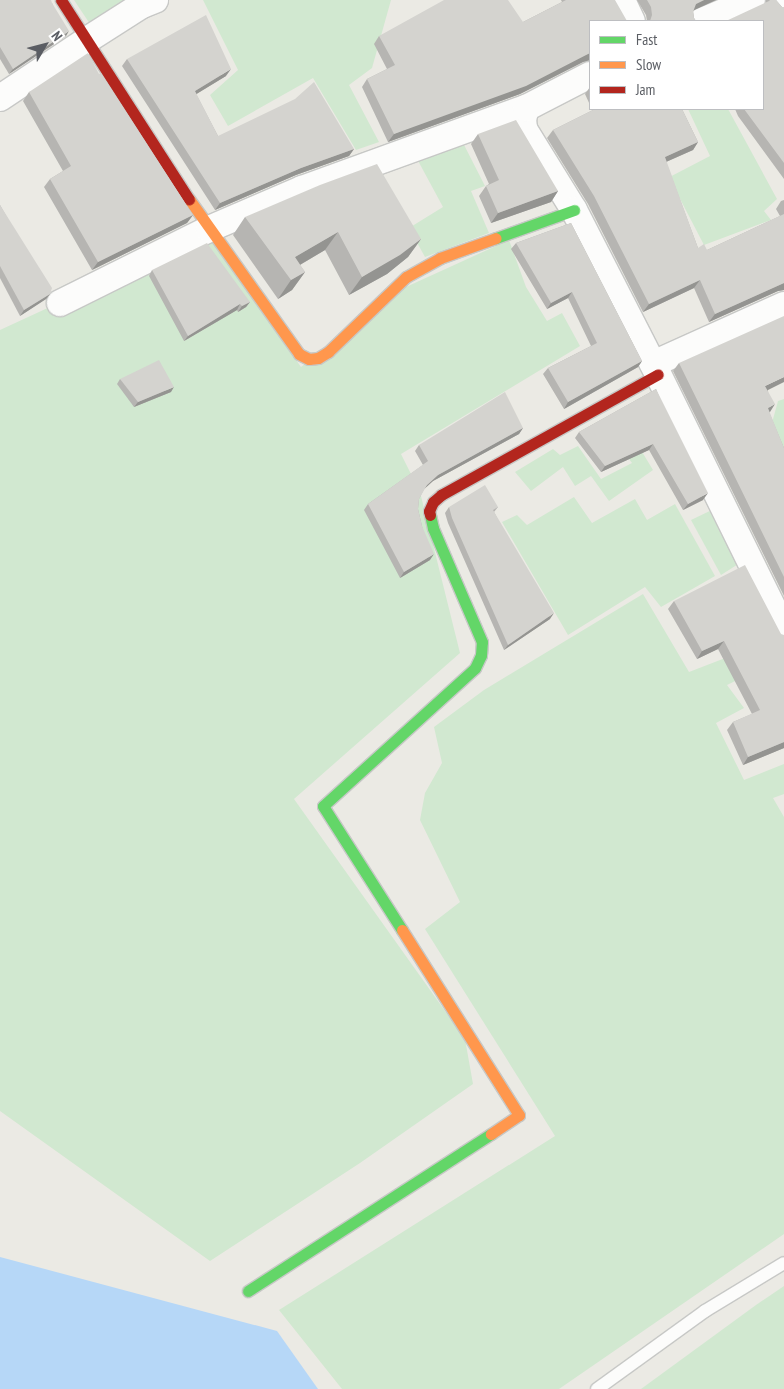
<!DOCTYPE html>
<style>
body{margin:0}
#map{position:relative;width:784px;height:1389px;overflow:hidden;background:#ebeae4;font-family:"PT Sans Narrow",sans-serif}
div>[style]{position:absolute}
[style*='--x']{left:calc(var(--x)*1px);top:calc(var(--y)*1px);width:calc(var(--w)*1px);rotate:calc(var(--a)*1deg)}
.green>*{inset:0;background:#d1e8d0}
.water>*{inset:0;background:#b6d7f7}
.roads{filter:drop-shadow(1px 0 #c7c8c6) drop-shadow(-1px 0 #c7c8c6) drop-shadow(0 1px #c7c8c6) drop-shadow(0 -1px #c7c8c6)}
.lane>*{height:12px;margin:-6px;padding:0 6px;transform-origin:6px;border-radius:6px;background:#fcfcfb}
.street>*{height:26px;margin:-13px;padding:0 13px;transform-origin:13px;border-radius:13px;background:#fcfcfb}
.fast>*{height:11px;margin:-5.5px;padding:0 5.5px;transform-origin:5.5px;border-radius:5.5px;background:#63d668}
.slow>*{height:11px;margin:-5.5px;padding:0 5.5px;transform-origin:5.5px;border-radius:5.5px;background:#ff974d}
.jam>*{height:11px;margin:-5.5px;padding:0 5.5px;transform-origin:5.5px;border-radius:5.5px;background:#b3261e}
.wall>*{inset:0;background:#b6b5b2}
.shaded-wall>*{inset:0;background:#949491}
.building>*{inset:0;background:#d4d3cf}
span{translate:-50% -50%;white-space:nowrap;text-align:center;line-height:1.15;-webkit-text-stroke:4px #fff;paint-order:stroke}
.legend{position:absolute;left:589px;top:20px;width:175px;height:90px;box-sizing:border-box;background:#fff;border:1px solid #bdbec1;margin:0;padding:6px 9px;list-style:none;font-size:15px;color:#5a5d63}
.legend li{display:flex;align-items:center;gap:10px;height:25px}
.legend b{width:25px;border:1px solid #bdbec1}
.north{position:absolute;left:20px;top:20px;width:50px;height:50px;-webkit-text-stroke:4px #fff;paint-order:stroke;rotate:53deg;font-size:14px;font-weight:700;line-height:20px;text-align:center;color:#5a5d63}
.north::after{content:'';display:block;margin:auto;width:18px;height:22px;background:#5a5d63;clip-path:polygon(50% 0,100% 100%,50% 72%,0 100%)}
</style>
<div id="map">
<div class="green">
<i style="clip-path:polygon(74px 0,132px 0,90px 24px)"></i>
<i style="clip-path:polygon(203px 0,391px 0,372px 68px,349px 85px,379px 142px,356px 150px,313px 78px,228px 126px,210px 95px,238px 70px)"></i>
<i style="clip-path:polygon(688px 109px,728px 109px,777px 199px,764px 211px,771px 220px,704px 245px,678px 195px,635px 195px,710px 156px)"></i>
<i style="clip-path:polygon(460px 137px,485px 186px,471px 191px,489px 233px,425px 257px,409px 228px,443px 207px,416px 157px)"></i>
<i style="clip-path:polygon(208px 234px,301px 367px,406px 287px,509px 240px,526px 287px,547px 321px,562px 313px,580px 346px,401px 454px,420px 492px,460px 653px,294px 799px,465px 1039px,473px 1084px,360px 1163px,210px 1261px,0 1111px,0 330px)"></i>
<i style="clip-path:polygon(784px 399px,784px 456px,770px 430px,778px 401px)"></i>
<i style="clip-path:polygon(627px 427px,653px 470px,609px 501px,591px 476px,575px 486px,563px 467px,531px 491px,515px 472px,553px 449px,560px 455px,578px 446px,601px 479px,632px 463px,626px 455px)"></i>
<i style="clip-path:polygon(574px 497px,592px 523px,635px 499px,647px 520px,675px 504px,715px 576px,661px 607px,645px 587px,568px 635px,502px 522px,517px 515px,527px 525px)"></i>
<i style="clip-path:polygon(716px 508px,743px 561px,721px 575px,691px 520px)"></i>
<i style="clip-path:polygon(643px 594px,689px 672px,759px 645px,774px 662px,727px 685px,744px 708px,716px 723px,744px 780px,784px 764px,784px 794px,773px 798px,784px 817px,784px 1234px,559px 1389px,342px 1389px,279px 1310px,555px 1136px,425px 929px,460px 902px,420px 820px,425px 793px,442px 763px,434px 727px,484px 690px)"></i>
<i style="clip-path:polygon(784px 1286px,784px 1389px,641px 1389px,756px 1305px)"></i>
</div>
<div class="water">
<i style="clip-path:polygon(0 1257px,277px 1331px,318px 1389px,0 1389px)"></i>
</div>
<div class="roads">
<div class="lane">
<i style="--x:597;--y:1389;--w:133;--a:-35.8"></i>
<i style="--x:705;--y:1311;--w:92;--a:-31.3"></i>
</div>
<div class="street">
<i style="--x:622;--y:0;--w:23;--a:65"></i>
<i style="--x:783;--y:0;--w:2;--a:63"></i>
<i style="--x:702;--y:21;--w:54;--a:-22.8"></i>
<i style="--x:0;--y:98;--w:105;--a:-33.7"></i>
<i style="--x:87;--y:40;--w:65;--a:-32.5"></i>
<i style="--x:142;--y:5;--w:14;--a:-21"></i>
<i style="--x:526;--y:108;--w:11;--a:105"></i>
<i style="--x:523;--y:119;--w:10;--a:84"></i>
<i style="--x:524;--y:129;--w:95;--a:58.3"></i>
<i style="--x:574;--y:210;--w:184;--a:62.9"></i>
<i style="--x:658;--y:374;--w:285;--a:63.8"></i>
<i style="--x:60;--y:303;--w:166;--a:-26.4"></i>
<i style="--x:209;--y:229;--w:101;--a:-23.3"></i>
<i style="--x:302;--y:189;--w:238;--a:-19.9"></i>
<i style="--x:526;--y:108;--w:72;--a:-27.3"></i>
<i style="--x:653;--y:364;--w:144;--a:-24.2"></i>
</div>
<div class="fast">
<i style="--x:496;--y:238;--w:83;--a:-19.7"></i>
<i style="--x:402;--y:930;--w:147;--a:-122.5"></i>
<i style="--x:323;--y:806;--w:205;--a:-42.2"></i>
<i style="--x:475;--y:668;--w:14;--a:-65"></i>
<i style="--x:481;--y:655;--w:13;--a:-86"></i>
<i style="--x:482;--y:642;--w:124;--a:-113.3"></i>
<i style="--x:433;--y:528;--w:13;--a:-103"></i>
<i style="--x:248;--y:1291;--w:289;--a:-32.9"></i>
</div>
<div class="slow">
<i style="--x:189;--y:199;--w:190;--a:54.6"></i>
<i style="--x:299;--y:354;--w:11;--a:27"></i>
<i style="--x:309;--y:359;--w:9;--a:-6"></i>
<i style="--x:318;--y:358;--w:12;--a:-31"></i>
<i style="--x:328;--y:352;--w:108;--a:-43.9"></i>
<i style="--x:406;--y:277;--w:39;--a:-29"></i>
<i style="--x:440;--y:258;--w:59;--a:-19.7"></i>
<i style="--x:402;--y:930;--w:219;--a:57.7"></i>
<i style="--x:519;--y:1115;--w:34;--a:146"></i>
</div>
<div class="jam">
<i style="--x:61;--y:0;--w:237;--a:57.3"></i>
<i style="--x:430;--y:515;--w:4;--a:-104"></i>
<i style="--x:429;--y:511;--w:10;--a:-66"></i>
<i style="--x:433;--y:502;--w:11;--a:-41"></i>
<i style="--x:441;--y:495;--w:248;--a:-29.1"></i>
</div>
</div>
<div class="wall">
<i style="clip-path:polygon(0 0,52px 3px,66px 36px,9px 74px,0 59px)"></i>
<i style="clip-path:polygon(561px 0,615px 0,590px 21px,590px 60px,583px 62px,520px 94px,388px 142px,362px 87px,367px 79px,387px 69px,374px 44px,379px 36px,523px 22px,562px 2px)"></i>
<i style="clip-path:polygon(637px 0,716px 0,693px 10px,694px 18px,696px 21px,647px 21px,646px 15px)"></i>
<i style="clip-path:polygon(766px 0,776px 0,782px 7px,784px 7px,784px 179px,738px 116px,735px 109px,763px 109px)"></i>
<i style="clip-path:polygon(127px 59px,226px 76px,196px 94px,218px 136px,354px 149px,349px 156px,296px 175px,215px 210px,122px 66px)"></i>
<i style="clip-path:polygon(99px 74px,193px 215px,187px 223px,92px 270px,44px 187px,50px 179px,63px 171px,23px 101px,29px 92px)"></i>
<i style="clip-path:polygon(590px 87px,590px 105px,585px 94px)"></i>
<i style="clip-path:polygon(592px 109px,682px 109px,698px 142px,693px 150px,666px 162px,698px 248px,707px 250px,780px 216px,776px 209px,781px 201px,784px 200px,784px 290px,778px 291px,709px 322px,694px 288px,643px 312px,588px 204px,547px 138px,553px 130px,593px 110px)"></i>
<i style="clip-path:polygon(478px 134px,558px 191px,551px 202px,491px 223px,479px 196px,486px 186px,489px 184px,471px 144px)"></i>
<i style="clip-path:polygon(0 205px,50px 294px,46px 299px,20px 316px,0 278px)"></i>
<i style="clip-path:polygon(245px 217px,421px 239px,408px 257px,387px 274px,349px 295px,325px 250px,300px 265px,305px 272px,292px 290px,278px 299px,233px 235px)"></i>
<i style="clip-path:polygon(571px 223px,642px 361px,638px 367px,564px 409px,543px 374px,548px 368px,591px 346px,568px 298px,547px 309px,511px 249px,516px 243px)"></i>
<i style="clip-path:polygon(152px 270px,250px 302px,246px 307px,238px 312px,237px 310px,184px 341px,149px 276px)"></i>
<i style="clip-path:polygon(679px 363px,768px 390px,769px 412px,784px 448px,784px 596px,673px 371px)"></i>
<i style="clip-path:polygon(120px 379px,171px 392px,134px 407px,117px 384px)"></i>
<i style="clip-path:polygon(656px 389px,703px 500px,683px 510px,649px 450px,601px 472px,575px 438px,579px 432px)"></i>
<i style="clip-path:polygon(523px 428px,519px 434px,433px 481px,424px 489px,419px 499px,418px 509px,430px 560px,400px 578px,364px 510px,368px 504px,423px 465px,415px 451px,419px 445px)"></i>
<i style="clip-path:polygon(449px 507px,498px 507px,494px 512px,550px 619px,504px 650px,448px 523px,445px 513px)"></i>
<i style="clip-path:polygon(674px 601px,781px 634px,784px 748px,743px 765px,727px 730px,733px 722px,752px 714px,718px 649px,697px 659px,668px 609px)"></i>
</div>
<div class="shaded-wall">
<i style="clip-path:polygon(704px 0,716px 0,690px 12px,696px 4px)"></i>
<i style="clip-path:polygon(69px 31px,66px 36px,9px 74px,13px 69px)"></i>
<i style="clip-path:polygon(590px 53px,590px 60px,583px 62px,520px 94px,388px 142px,394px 134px)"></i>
<i style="clip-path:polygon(231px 69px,226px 76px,190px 98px,195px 91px)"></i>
<i style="clip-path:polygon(698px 142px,693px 150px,659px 165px,665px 157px)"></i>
<i style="clip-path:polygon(354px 149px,349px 156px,296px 175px,215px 210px,220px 203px,301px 168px)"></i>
<i style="clip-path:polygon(558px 191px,551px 202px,491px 223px,498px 213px)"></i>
<i style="clip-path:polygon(193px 215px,187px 223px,92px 270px,98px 262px)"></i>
<i style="clip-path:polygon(338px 232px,325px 250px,286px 273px,295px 257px)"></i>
<i style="clip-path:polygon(421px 239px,408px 257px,387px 274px,349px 295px,362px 277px)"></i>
<i style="clip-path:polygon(305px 272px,292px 290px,278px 299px,291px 280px)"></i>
<i style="clip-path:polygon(700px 280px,694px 288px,643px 312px,649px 304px)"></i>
<i style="clip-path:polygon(784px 283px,784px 290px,778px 291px,709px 322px,715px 314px)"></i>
<i style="clip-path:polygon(572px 292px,568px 298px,547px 309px,551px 303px)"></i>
<i style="clip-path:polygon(50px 294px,46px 299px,20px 316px,24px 310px)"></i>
<i style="clip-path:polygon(250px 302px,246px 307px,238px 312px,242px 306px)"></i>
<i style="clip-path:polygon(240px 304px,237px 310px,184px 341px,188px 336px)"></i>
<i style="clip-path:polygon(642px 361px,638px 367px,564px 409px,568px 402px)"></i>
<i style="clip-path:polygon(784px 377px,784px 382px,760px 394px,765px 386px)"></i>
<i style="clip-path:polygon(174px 387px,171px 392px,134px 407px,138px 402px)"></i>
<i style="clip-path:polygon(775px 404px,770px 412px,762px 416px,768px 408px)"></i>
<i style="clip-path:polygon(523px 428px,519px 434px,433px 481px,422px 491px,427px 485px,438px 475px)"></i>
<i style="clip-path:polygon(653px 444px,649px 450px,601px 472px,605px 466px)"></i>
<i style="clip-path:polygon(708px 493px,703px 500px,683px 510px,688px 504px)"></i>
<i style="clip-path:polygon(434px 554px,430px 560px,400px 578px,404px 572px)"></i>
<i style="clip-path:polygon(554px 613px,550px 619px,504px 650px,508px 645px)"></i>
<i style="clip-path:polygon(724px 641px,718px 649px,697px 659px,702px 651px)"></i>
<i style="clip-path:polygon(784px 742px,784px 748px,743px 765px,748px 757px)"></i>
</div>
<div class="building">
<i style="clip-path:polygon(0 0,51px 0,52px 3px,69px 31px,13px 69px,0 47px)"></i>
<i style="clip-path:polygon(444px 0,508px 0,523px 22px,566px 0,615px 0,627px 21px,590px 21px,590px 53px,526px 86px,394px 134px,367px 79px,395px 65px,379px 36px)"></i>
<i style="clip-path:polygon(647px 0,704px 0,696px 4px,693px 12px,694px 18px,696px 21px,650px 21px,652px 15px,651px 7px)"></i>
<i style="clip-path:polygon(770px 0,776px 0,782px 7px,784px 7px,784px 163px,744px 109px,763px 109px,763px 21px,726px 21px,769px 1px)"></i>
<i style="clip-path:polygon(206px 15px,231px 69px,195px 91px,218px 136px,295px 99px,314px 82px,354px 149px,301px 168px,220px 203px,127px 59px)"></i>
<i style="clip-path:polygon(88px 53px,99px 74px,101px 73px,193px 215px,98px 262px,50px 179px,71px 166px,29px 92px)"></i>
<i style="clip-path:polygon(595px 109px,682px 109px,698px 142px,665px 157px,698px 248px,704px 244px,707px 250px,784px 214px,784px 283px,715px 314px,700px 280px,649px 304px,594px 196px,553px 130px)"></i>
<i style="clip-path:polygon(516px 120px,558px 191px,498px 213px,486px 186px,499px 180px,478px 134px)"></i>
<i style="clip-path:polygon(377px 164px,421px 239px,400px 255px,362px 277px,338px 232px,295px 257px,305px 272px,291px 280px,245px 217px,320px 185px)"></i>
<i style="clip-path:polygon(0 205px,52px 288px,50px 294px,24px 310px,0 266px)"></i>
<i style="clip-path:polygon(571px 223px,642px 361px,568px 402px,548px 368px,597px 343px,572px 292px,551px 303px,516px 243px)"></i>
<i style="clip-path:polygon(207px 243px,250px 302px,242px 306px,240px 304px,188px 336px,152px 270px)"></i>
<i style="clip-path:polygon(784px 316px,784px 377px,765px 386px,775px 404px,768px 408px,784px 448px,784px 577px,679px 363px)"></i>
<i style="clip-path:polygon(159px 360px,174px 387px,138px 402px,120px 379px)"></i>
<i style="clip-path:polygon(656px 389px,708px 493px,688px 504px,653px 444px,605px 466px,579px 432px)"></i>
<i style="clip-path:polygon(505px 392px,523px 428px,438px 475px,427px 485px,419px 499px,418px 509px,422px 526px,434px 554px,404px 572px,368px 504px,428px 461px,419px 445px)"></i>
<i style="clip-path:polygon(485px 485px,498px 507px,493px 510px,554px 613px,508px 645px,452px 518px,449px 507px)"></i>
<i style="clip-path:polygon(745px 565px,781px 634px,784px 635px,784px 742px,748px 757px,733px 722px,760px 710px,724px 641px,702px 651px,674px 601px)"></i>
</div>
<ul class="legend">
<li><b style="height:6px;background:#63d668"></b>Fast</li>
<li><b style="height:6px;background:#ff974d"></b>Slow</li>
<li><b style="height:6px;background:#b3261e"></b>Jam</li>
</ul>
<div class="north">N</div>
</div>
